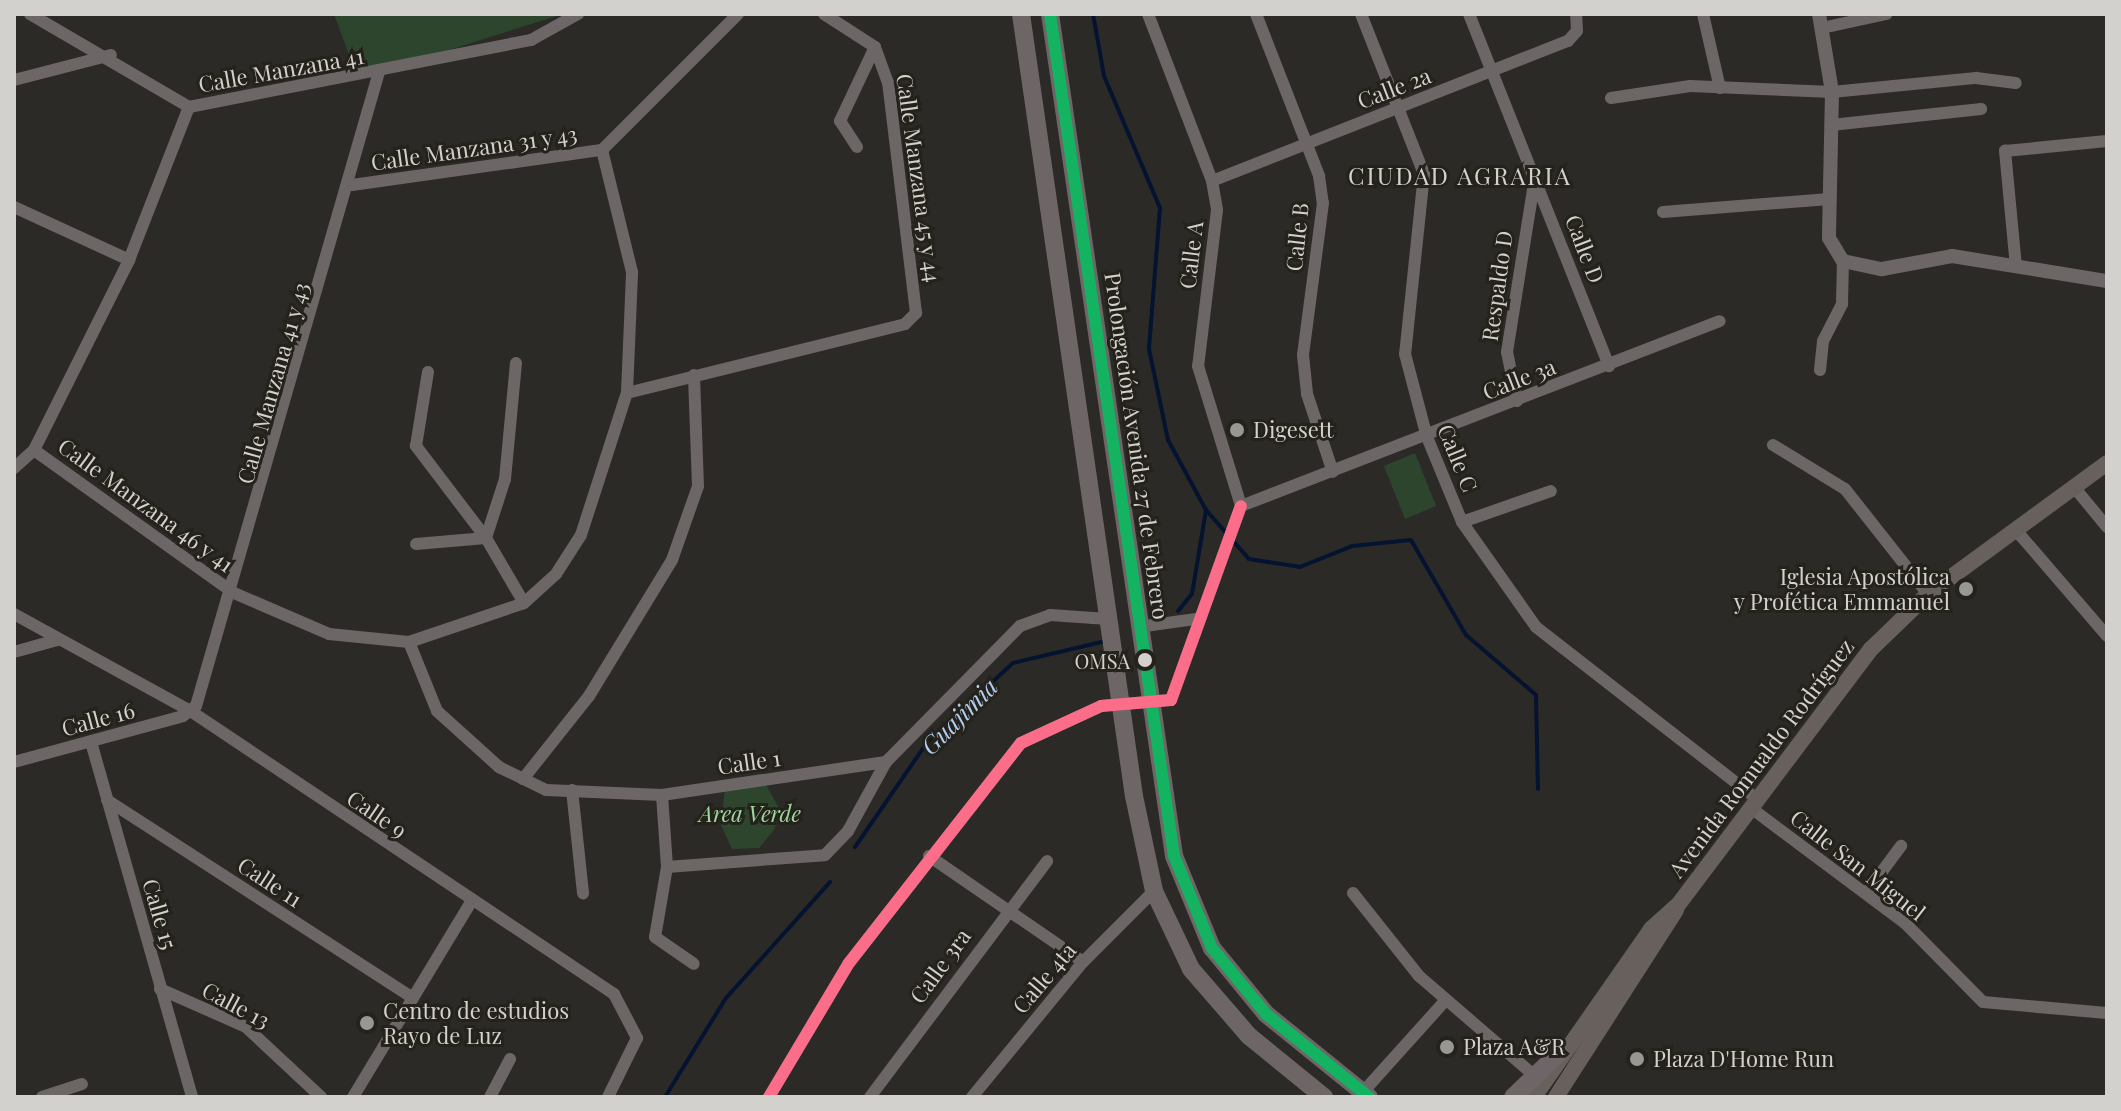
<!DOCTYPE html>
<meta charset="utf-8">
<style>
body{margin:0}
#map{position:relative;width:2121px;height:1111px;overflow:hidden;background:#2c2a26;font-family:"Playfair Display",serif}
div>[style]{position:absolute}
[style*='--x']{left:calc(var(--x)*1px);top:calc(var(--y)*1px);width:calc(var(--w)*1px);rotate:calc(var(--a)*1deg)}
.green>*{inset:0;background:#2d452d}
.stream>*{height:4px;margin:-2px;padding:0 2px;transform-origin:2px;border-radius:2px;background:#041330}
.minor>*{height:12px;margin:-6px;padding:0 6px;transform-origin:6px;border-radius:6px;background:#6d6666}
.tertiary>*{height:14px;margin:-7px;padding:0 7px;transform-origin:7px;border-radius:7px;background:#6d6666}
.secondary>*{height:16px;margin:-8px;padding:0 8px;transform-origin:8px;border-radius:8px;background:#67605d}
.primary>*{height:18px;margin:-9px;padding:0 9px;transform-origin:9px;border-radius:9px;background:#6e6666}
.bus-1>*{height:12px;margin:-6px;padding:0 6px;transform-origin:6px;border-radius:6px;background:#13b361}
.bus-2>*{height:12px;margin:-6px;padding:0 6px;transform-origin:6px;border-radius:6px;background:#fb6d88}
.dots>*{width:22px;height:22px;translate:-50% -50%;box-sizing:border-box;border:4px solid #24221b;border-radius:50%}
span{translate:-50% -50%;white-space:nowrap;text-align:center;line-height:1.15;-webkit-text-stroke:6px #24221b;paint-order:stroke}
.bus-label{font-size:20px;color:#d3d1cd}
.right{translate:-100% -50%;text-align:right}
.street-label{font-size:22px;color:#d3d1cd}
.poi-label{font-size:22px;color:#d3d1cd}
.left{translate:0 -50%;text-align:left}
.park-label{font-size:22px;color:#9ddaa0;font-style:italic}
.neighbourhood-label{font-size:24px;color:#d3d1cd;letter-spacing:2px}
.water-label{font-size:24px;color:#b2cdf2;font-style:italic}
.frame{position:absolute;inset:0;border:16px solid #d3d1cd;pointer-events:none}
</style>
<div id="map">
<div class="green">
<i style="clip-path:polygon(334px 14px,563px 14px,379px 72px,354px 68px)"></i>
<i style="clip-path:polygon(1415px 453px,1436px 506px,1405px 519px,1384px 466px)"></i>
<i style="clip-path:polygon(764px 781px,780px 810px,774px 830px,759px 848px,732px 849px,721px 825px,725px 788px)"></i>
</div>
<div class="stream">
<i style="--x:1093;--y:14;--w:63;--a:79.9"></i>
<i style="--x:1104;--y:76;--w:143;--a:67"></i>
<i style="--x:1160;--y:208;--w:141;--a:94.5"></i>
<i style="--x:1149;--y:349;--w:93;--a:78.2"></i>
<i style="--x:1168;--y:440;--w:80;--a:61.5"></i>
<i style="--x:1206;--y:510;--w:65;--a:48.7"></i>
<i style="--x:1249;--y:559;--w:52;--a:8.9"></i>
<i style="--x:1300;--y:567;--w:56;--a:-22"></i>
<i style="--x:1352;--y:546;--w:59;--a:-5.8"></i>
<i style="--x:1411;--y:540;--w:110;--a:59.9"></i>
<i style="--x:1466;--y:635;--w:92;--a:40.6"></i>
<i style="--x:1536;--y:695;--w:94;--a:88.8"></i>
<i style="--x:1178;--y:611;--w:22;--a:-51"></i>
<i style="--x:1192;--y:594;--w:85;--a:-80.5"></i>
<i style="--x:855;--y:847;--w:129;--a:-55.4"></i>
<i style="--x:928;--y:741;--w:115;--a:-42.5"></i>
<i style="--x:1013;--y:663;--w:91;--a:-13.3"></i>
<i style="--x:665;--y:1097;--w:116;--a:-58.4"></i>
<i style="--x:726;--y:998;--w:156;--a:-48.1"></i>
</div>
<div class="minor">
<i style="--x:30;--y:14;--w:184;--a:30.3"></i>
<i style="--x:1148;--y:14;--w:179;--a:69"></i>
<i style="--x:1212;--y:181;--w:29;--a:80"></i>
<i style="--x:1217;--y:210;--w:157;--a:96.9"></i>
<i style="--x:1198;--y:366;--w:146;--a:72.9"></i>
<i style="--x:1256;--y:14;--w:174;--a:68.7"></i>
<i style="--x:1319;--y:176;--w:27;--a:82"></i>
<i style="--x:1323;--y:203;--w:153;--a:97.5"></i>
<i style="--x:1303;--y:355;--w:39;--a:84"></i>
<i style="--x:1307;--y:394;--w:82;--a:71.6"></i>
<i style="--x:1361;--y:14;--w:172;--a:68.5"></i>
<i style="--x:1424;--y:174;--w:181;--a:96"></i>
<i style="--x:1405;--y:354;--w:86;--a:75.2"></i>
<i style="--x:1427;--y:437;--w:92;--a:67.6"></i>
<i style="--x:1462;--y:522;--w:128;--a:54.8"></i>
<i style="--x:1536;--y:627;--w:281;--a:37.9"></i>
<i style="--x:1469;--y:14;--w:379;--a:68.3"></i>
<i style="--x:1703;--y:14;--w:76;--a:77.1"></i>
<i style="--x:1822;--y:28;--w:66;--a:-12.3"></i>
<i style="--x:14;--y:80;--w:100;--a:-14.5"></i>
<i style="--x:1611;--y:98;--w:80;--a:-8.6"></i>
<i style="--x:1690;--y:86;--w:142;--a:2.4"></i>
<i style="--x:1832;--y:92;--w:145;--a:-5.6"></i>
<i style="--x:1976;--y:78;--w:40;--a:7.1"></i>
<i style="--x:189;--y:107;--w:349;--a:-11.1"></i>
<i style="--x:531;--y:40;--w:54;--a:-29"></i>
<i style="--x:1831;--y:125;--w:151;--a:-6.1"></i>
<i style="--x:857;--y:147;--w:31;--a:-123"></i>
<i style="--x:840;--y:121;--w:82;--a:-64.7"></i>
<i style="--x:602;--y:150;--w:192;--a:-45"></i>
<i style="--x:1212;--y:181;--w:383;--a:-21.5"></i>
<i style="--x:1568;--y:41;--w:13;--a:-48"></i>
<i style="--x:1577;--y:31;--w:17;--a:-93"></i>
<i style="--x:352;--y:185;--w:252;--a:-8"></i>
<i style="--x:14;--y:207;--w:127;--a:24.7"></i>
<i style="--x:1663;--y:212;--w:167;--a:-4.5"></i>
<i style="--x:2016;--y:267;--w:117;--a:-95.4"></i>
<i style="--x:2005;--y:151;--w:102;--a:-5.6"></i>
<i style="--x:516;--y:363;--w:117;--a:95.4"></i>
<i style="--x:505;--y:479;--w:62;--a:107.9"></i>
<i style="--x:486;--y:538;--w:75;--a:59.7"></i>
<i style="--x:1820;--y:370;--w:29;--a:-84"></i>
<i style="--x:1823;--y:341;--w:42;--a:-62.8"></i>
<i style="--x:1842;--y:304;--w:43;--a:-88.7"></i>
<i style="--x:627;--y:393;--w:286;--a:-13.9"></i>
<i style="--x:905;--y:324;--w:16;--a:-45"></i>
<i style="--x:916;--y:313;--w:232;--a:-96.9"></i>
<i style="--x:888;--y:83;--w:38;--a:-110"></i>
<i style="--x:875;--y:47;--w:61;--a:-147.1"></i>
<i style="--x:1517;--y:401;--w:50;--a:-101.5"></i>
<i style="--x:1507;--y:352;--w:177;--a:-80.9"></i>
<i style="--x:1773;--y:445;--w:84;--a:31.4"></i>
<i style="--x:1845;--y:489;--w:134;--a:51.7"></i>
<i style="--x:34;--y:450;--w:246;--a:35.6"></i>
<i style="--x:234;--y:593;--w:103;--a:23.3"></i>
<i style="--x:329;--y:634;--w:80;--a:5.7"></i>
<i style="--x:14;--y:468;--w:27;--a:-42"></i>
<i style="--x:34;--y:450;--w:212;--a:-63.4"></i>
<i style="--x:129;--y:260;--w:164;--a:-68.6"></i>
<i style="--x:2074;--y:487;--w:52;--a:50.5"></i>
<i style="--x:1241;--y:506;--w:513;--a:-21.12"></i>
<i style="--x:1462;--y:522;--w:94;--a:-19.2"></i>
<i style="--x:2015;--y:529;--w:141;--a:49.3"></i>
<i style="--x:416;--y:544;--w:70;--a:-4.9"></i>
<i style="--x:486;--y:538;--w:116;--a:-127.3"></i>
<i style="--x:416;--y:446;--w:75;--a:-80.8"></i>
<i style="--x:14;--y:614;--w:203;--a:28.8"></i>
<i style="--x:192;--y:712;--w:508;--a:33.75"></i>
<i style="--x:614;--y:994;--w:50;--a:62.4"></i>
<i style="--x:637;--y:1038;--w:66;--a:116.2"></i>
<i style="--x:1138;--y:627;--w:59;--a:-7.9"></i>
<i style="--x:409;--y:642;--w:74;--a:67.9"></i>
<i style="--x:437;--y:711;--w:84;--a:42.1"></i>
<i style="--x:499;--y:767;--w:52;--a:26.1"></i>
<i style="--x:546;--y:790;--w:116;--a:2.5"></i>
<i style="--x:662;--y:795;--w:226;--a:-8.4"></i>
<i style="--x:886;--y:762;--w:191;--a:-45.4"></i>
<i style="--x:1020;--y:626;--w:32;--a:-20"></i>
<i style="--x:1050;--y:615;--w:58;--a:3.9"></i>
<i style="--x:409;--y:642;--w:121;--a:-18.7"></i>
<i style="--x:524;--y:603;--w:43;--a:-42.2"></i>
<i style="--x:556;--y:574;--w:46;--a:-57.3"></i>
<i style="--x:581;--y:535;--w:149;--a:-72.1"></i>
<i style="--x:627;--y:393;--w:121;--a:-87.6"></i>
<i style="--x:632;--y:272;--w:126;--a:-103.8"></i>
<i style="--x:14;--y:652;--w:45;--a:-15.6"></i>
<i style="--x:91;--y:742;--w:369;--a:74.1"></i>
<i style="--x:14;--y:762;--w:175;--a:-15.2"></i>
<i style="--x:183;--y:716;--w:16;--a:-38"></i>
<i style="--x:196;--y:706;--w:660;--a:-73.9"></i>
<i style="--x:523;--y:779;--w:106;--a:-51.5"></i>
<i style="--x:589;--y:696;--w:159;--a:-58.6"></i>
<i style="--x:672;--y:560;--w:78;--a:-70.6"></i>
<i style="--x:698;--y:486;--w:111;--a:-92.1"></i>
<i style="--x:572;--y:790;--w:104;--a:83.9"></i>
<i style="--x:662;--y:795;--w:72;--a:86"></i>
<i style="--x:667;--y:867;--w:71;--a:99.7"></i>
<i style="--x:655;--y:937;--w:47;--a:34.7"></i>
<i style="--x:107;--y:800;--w:363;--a:32.9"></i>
<i style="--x:1751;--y:808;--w:192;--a:36.8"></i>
<i style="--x:1905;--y:923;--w:111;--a:45.4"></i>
<i style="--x:1983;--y:1002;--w:124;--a:5.1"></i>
<i style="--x:929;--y:856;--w:187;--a:34.5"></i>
<i style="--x:667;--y:867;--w:158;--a:-4.3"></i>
<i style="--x:825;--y:855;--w:33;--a:-46"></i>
<i style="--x:848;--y:831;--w:79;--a:-61.2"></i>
<i style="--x:1353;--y:893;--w:106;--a:51.5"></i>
<i style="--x:1419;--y:976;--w:155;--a:40.8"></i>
<i style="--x:1866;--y:893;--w:59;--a:-53.3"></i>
<i style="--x:160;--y:989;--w:94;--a:23.8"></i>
<i style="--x:246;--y:1027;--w:103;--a:43"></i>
<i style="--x:1363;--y:1092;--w:121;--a:-48"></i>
<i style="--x:42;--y:1097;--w:42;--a:-18"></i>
<i style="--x:353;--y:1097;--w:228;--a:-58.8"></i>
<i style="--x:490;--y:1097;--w:43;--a:-62.2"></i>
<i style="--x:769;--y:1097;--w:156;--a:-59.2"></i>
<i style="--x:849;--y:963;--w:279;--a:-52"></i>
<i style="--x:1021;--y:743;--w:88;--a:-24.8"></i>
<i style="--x:1101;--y:706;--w:70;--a:-4.9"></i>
<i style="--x:1171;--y:700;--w:206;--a:-70.2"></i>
<i style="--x:870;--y:1097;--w:295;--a:-53.1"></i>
<i style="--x:972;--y:1097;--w:175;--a:-50.6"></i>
<i style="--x:1083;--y:962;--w:100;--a:-45"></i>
</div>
<div class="tertiary">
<i style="--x:1819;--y:14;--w:79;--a:80.5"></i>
<i style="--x:1832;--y:92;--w:146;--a:91.2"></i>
<i style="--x:1829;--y:238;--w:27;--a:59"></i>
<i style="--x:1843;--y:261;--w:40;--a:12"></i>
<i style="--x:1882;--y:269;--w:71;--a:-10.5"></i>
<i style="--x:1952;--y:256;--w:157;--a:9.2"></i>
</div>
<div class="secondary">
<i style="--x:1534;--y:1097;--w:205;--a:-55.1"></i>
<i style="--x:1651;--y:929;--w:36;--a:-42"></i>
<i style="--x:1678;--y:905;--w:321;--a:-53"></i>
<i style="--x:1871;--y:649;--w:79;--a:-44"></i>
<i style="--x:1928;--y:594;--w:222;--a:-36.2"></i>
<i style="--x:1556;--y:1097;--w:222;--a:-57.3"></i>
</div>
<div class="primary">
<i style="--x:1021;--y:14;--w:790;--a:81.78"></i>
<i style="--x:1134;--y:796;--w:97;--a:78.1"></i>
<i style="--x:1154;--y:891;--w:86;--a:64.6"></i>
<i style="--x:1191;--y:969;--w:89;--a:49.1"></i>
<i style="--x:1249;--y:1036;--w:97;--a:39.1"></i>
<i style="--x:1050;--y:14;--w:851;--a:81.62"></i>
<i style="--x:1174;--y:856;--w:100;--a:67.6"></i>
<i style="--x:1212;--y:948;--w:85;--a:50.7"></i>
<i style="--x:1266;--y:1014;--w:132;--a:38.9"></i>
<i style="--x:1513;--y:1097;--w:64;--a:-43.7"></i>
</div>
<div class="bus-1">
<i style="--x:1050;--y:14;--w:851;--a:81.62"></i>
<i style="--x:1174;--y:856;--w:100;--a:67.6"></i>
<i style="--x:1212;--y:948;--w:85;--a:50.7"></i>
<i style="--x:1266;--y:1014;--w:132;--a:38.9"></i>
</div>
<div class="bus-2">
<i style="--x:769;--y:1097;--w:156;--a:-59.2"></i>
<i style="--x:849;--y:963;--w:279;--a:-52"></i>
<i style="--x:1021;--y:743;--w:88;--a:-24.8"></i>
<i style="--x:1101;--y:706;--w:70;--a:-4.9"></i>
<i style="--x:1171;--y:700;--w:206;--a:-70.2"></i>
</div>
<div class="dots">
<i style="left:1237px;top:430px;background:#999793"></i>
<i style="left:1966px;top:589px;background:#999793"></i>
<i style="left:1145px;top:660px;background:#d3d1cd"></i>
<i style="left:367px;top:1023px;background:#999793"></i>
<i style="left:1447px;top:1047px;background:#999793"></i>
<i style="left:1637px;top:1059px;background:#999793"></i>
</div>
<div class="bus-label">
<span class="right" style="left:1130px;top:660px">OMSA</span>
</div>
<div class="street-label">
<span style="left:281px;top:70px;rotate:-10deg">Calle Manzana 41</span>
<span style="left:1394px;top:88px;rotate:-21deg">Calle 2a</span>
<span style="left:474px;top:148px;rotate:-8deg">Calle Manzana 31 y 43</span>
<span style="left:919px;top:178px;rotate:82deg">Calle Manzana 45 y 44</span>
<span style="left:1297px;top:237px;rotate:-84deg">Calle B</span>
<span style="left:1585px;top:249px;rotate:69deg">Calle D</span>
<span style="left:1191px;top:255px;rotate:-83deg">Calle A</span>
<span style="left:1497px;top:286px;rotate:-82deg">Respaldo D</span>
<span style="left:1519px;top:379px;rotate:-21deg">Calle 3a</span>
<span style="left:273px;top:383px;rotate:-74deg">Calle Manzana 41 y 43</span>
<span style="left:1137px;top:446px;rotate:82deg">Prolongación Avenida 27 de Febrero</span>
<span style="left:1458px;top:458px;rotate:68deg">Calle C</span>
<span style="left:146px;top:505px;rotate:36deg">Calle Manzana 46 y 41</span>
<span style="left:98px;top:719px;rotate:-15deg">Calle 16</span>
<span style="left:1761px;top:758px;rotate:-53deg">Avenida Romualdo Rodríguez</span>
<span style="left:749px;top:762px;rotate:-8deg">Calle 1</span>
<span style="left:377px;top:814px;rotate:34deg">Calle 9</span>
<span style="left:1858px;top:865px;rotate:38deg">Calle San Miguel</span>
<span style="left:270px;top:882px;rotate:33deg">Calle 11</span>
<span style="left:160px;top:914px;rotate:74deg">Calle 15</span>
<span style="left:940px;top:966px;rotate:-54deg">Calle 3ra</span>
<span style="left:1044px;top:978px;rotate:-50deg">Calle 4ta</span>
<span style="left:236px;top:1005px;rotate:28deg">Calle 13</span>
</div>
<div class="poi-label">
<span class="left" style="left:1253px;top:430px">Digesett</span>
<span class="right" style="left:1950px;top:589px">Iglesia Apostólica<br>y Profética Emmanuel</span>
<span class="left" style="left:383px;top:1023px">Centro de estudios<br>Rayo de Luz</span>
<span class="left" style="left:1463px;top:1047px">Plaza A&amp;R</span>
<span class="left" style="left:1653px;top:1059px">Plaza D'Home Run</span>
</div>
<div class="park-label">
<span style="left:750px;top:814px">Area Verde</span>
</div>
<div class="neighbourhood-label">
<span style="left:1460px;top:176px">CIUDAD AGRARIA</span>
</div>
<div class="water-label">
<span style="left:959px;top:716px;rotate:-45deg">Guajimia</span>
</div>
<div class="frame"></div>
</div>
